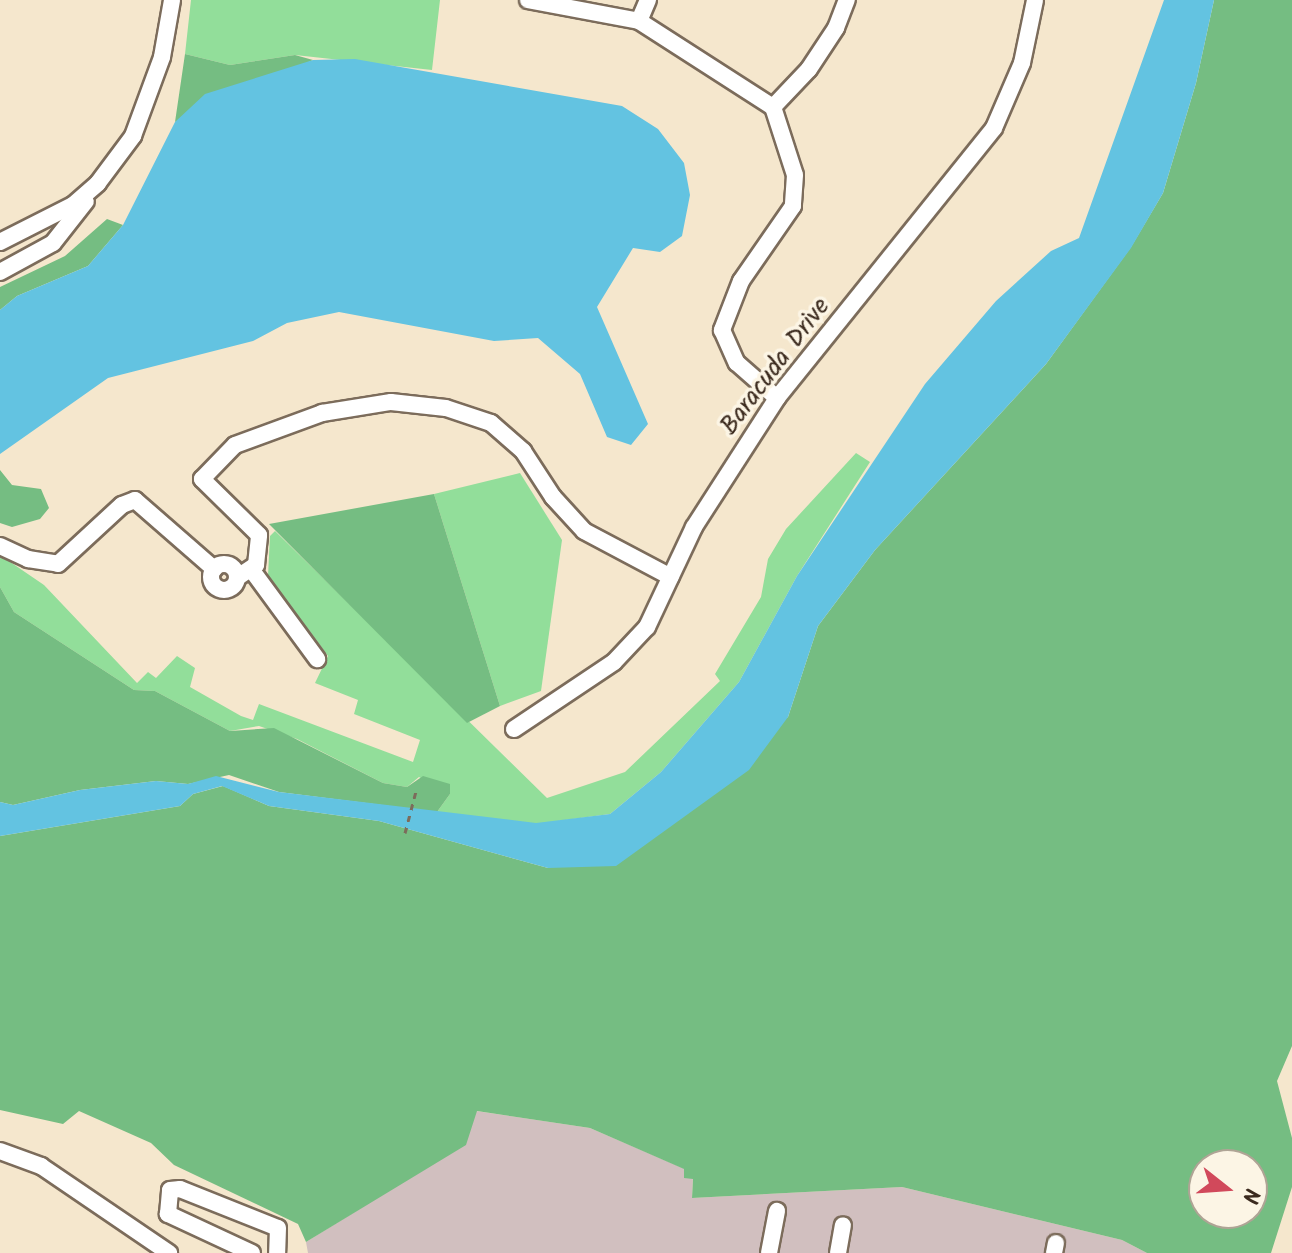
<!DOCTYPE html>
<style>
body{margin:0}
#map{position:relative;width:1292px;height:1253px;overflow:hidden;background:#f5e7cd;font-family:Kalam,sans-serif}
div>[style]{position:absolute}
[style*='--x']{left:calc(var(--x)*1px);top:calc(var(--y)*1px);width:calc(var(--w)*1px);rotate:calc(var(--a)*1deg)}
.industrial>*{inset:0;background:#d1bfbf}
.green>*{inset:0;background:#92de9a}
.forest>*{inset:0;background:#75bd82}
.water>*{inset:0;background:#63c3e1}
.path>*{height:3px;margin-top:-1.5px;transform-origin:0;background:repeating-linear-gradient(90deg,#7c6c5b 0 6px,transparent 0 12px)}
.roads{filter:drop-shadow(2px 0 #7c6c5b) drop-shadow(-2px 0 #7c6c5b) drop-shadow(0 2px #7c6c5b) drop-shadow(0 -2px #7c6c5b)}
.minor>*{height:16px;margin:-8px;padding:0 8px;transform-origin:8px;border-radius:8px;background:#fff}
.minor>.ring{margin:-8px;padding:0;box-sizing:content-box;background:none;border:16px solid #fff;border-radius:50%}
span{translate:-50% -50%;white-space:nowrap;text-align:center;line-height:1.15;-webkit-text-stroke:7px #fcf5e5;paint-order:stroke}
.street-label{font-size:26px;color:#3b2a1e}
.north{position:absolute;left:1188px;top:1149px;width:80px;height:80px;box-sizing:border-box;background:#fcf5e5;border:2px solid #afa495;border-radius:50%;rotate:107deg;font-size:22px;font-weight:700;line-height:32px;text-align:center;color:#3b2a1e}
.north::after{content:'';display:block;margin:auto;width:28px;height:36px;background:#d1495b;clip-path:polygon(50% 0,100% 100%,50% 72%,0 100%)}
</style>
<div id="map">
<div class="industrial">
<i style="clip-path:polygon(476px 1111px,590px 1128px,685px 1169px,693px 1178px,692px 1198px,902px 1187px,1122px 1240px,1147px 1253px,308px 1253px,306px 1242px,369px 1203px)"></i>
</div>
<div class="green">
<i style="clip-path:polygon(191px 0,440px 0,432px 70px,295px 55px,230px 65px,185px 54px)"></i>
<i style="clip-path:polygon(856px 453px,870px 462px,797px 576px,739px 682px,661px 772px,610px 814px,536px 824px,437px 812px,450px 794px,419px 777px,407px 787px,383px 783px,297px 739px,259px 726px,230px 731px,155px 691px,134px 690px,14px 612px,0 587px,0 555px,44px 585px,137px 683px,148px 672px,156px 678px,177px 656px,195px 668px,190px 687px,241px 716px,253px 720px,259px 704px,413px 762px,420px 740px,354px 714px,358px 700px,315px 683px,328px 656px,268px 576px,270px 536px,275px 531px,547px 798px,625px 772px,720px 681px,715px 674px,761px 597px,768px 559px,786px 529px)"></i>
<i style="clip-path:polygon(520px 473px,562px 540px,541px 691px,500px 706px,434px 494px)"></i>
</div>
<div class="forest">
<i style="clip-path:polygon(evenodd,1214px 0,1292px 0,1292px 1046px,1277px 1081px,1292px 1138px,1292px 1187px,1271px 1253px,1147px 1253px,1122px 1240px,902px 1187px,692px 1198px,693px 1179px,684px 1178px,684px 1169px,590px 1128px,477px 1111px,466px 1145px,306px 1242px,298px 1224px,174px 1165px,151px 1143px,79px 1111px,63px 1124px,0 1110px,0 836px,180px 806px,193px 794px,223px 786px,269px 806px,379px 821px,548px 868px,788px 717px,818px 626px,875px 550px,1046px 364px,1131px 247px,1163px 193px,1196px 83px,1214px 0,1204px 1165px,1252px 1165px,1252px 1213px,1204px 1213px,1204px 1165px)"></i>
<i style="clip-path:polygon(185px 54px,230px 65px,295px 55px,313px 60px,175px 122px)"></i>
<i style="clip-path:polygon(107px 219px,123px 225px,88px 266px,17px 296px,0 310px,0 287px,65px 256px)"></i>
<i style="clip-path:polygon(0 470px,12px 485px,41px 489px,49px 508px,40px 519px,12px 527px,0 523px)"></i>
<i style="clip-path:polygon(434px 494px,500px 706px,467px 723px,269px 524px)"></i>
<i style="clip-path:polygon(0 587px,14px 612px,134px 690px,155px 691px,230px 731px,274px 728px,383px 783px,407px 787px,423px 776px,450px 784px,450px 794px,437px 812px,279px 792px,229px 775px,188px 784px,156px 781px,80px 790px,13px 805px,0 802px)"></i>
</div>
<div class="water">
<i style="clip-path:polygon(1164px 0,1214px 0,1196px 83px,1163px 193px,1131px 248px,1046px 364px,875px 550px,818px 626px,788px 717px,749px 770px,616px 866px,548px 868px,379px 821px,269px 806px,222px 786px,193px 794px,180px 806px,0 836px,0 802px,13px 805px,80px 790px,156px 781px,188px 784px,216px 776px,279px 792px,536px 823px,610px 814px,661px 772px,739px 682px,797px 576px,925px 384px,996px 301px,1051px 251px,1079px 238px)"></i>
<i style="clip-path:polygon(355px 59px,622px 106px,658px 129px,684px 163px,690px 195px,682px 236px,660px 252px,633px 248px,597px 307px,648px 424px,631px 445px,607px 437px,580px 374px,538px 338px,494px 341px,339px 312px,287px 323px,253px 341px,108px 378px,0 454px,0 310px,17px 296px,88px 266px,123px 225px,175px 122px,205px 94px,313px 60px)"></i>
</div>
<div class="path">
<i style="--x:405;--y:833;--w:43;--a:-75.3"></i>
</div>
<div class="roads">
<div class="minor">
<i style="--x:528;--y:0;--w:113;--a:10.7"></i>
<i style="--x:639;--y:21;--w:159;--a:32.7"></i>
<i style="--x:773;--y:107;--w:71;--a:72.1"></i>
<i style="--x:795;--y:175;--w:31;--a:94"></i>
<i style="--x:793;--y:206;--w:91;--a:124.7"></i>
<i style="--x:741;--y:281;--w:53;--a:111.2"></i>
<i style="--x:722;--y:330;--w:36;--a:66"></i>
<i style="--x:737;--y:363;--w:53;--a:41.2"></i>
<i style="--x:639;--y:21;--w:23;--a:-67"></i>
<i style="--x:773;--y:107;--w:52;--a:-46.5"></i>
<i style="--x:809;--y:69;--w:49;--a:-56.6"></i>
<i style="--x:836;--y:28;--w:30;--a:-69"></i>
<i style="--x:0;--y:242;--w:82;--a:-26.9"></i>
<i style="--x:73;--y:205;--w:33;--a:-41"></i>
<i style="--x:98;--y:183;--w:59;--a:-53.3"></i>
<i style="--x:133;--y:136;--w:84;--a:-69.8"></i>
<i style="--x:162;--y:57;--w:58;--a:-80"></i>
<i style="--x:0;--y:272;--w:60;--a:-28.7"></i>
<i style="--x:53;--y:243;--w:53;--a:-51.8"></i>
<i style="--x:0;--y:546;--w:31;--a:25"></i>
<i style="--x:28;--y:559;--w:30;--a:9"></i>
<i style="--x:58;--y:564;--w:87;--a:-42.7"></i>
<i style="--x:122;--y:505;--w:14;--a:-21"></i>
<i style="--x:135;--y:500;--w:105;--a:41.1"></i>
<i class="ring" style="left:211px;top:564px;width:10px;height:10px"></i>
<i style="--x:251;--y:569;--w:112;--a:53.7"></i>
<i style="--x:238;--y:577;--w:22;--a:-34"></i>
<i style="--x:256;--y:565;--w:30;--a:-84"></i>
<i style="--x:259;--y:535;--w:80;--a:-135.5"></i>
<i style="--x:202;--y:479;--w:47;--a:-45.9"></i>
<i style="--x:235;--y:445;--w:93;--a:-20.2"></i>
<i style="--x:322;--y:413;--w:70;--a:-9.1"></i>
<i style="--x:391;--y:402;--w:55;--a:6.2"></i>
<i style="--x:446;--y:408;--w:47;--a:18.4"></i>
<i style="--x:491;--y:423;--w:43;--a:41.2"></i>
<i style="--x:523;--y:451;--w:55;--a:56.9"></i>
<i style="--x:553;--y:497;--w:46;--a:47.6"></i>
<i style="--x:584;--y:531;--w:98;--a:27.9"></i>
<i style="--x:514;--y:729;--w:120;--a:-33.8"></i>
<i style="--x:614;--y:662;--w:48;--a:-46.7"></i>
<i style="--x:647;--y:627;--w:110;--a:-64.8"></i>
<i style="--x:694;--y:527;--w:153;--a:-57.2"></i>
<i style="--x:777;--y:398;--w:346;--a:-51.2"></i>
<i style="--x:994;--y:128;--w:71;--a:-66.7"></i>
<i style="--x:1022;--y:63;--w:64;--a:-78.3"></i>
<i style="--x:0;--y:1151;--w:44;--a:20.1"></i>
<i style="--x:41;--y:1166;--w:155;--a:34.2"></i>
<i style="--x:252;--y:1253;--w:93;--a:-155.1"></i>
<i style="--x:168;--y:1214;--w:24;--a:-85"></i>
<i style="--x:170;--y:1190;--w:10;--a:-6"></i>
<i style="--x:180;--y:1189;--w:105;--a:21.7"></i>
<i style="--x:278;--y:1228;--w:25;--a:92"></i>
<i style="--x:769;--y:1253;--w:43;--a:-79.2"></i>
<i style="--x:838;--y:1253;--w:28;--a:-80"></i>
<i style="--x:1054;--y:1253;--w:10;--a:-79"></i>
</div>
</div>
<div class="street-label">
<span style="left:776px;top:367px;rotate:-53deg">Baracuda Drive</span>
</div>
<div class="north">N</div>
</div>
